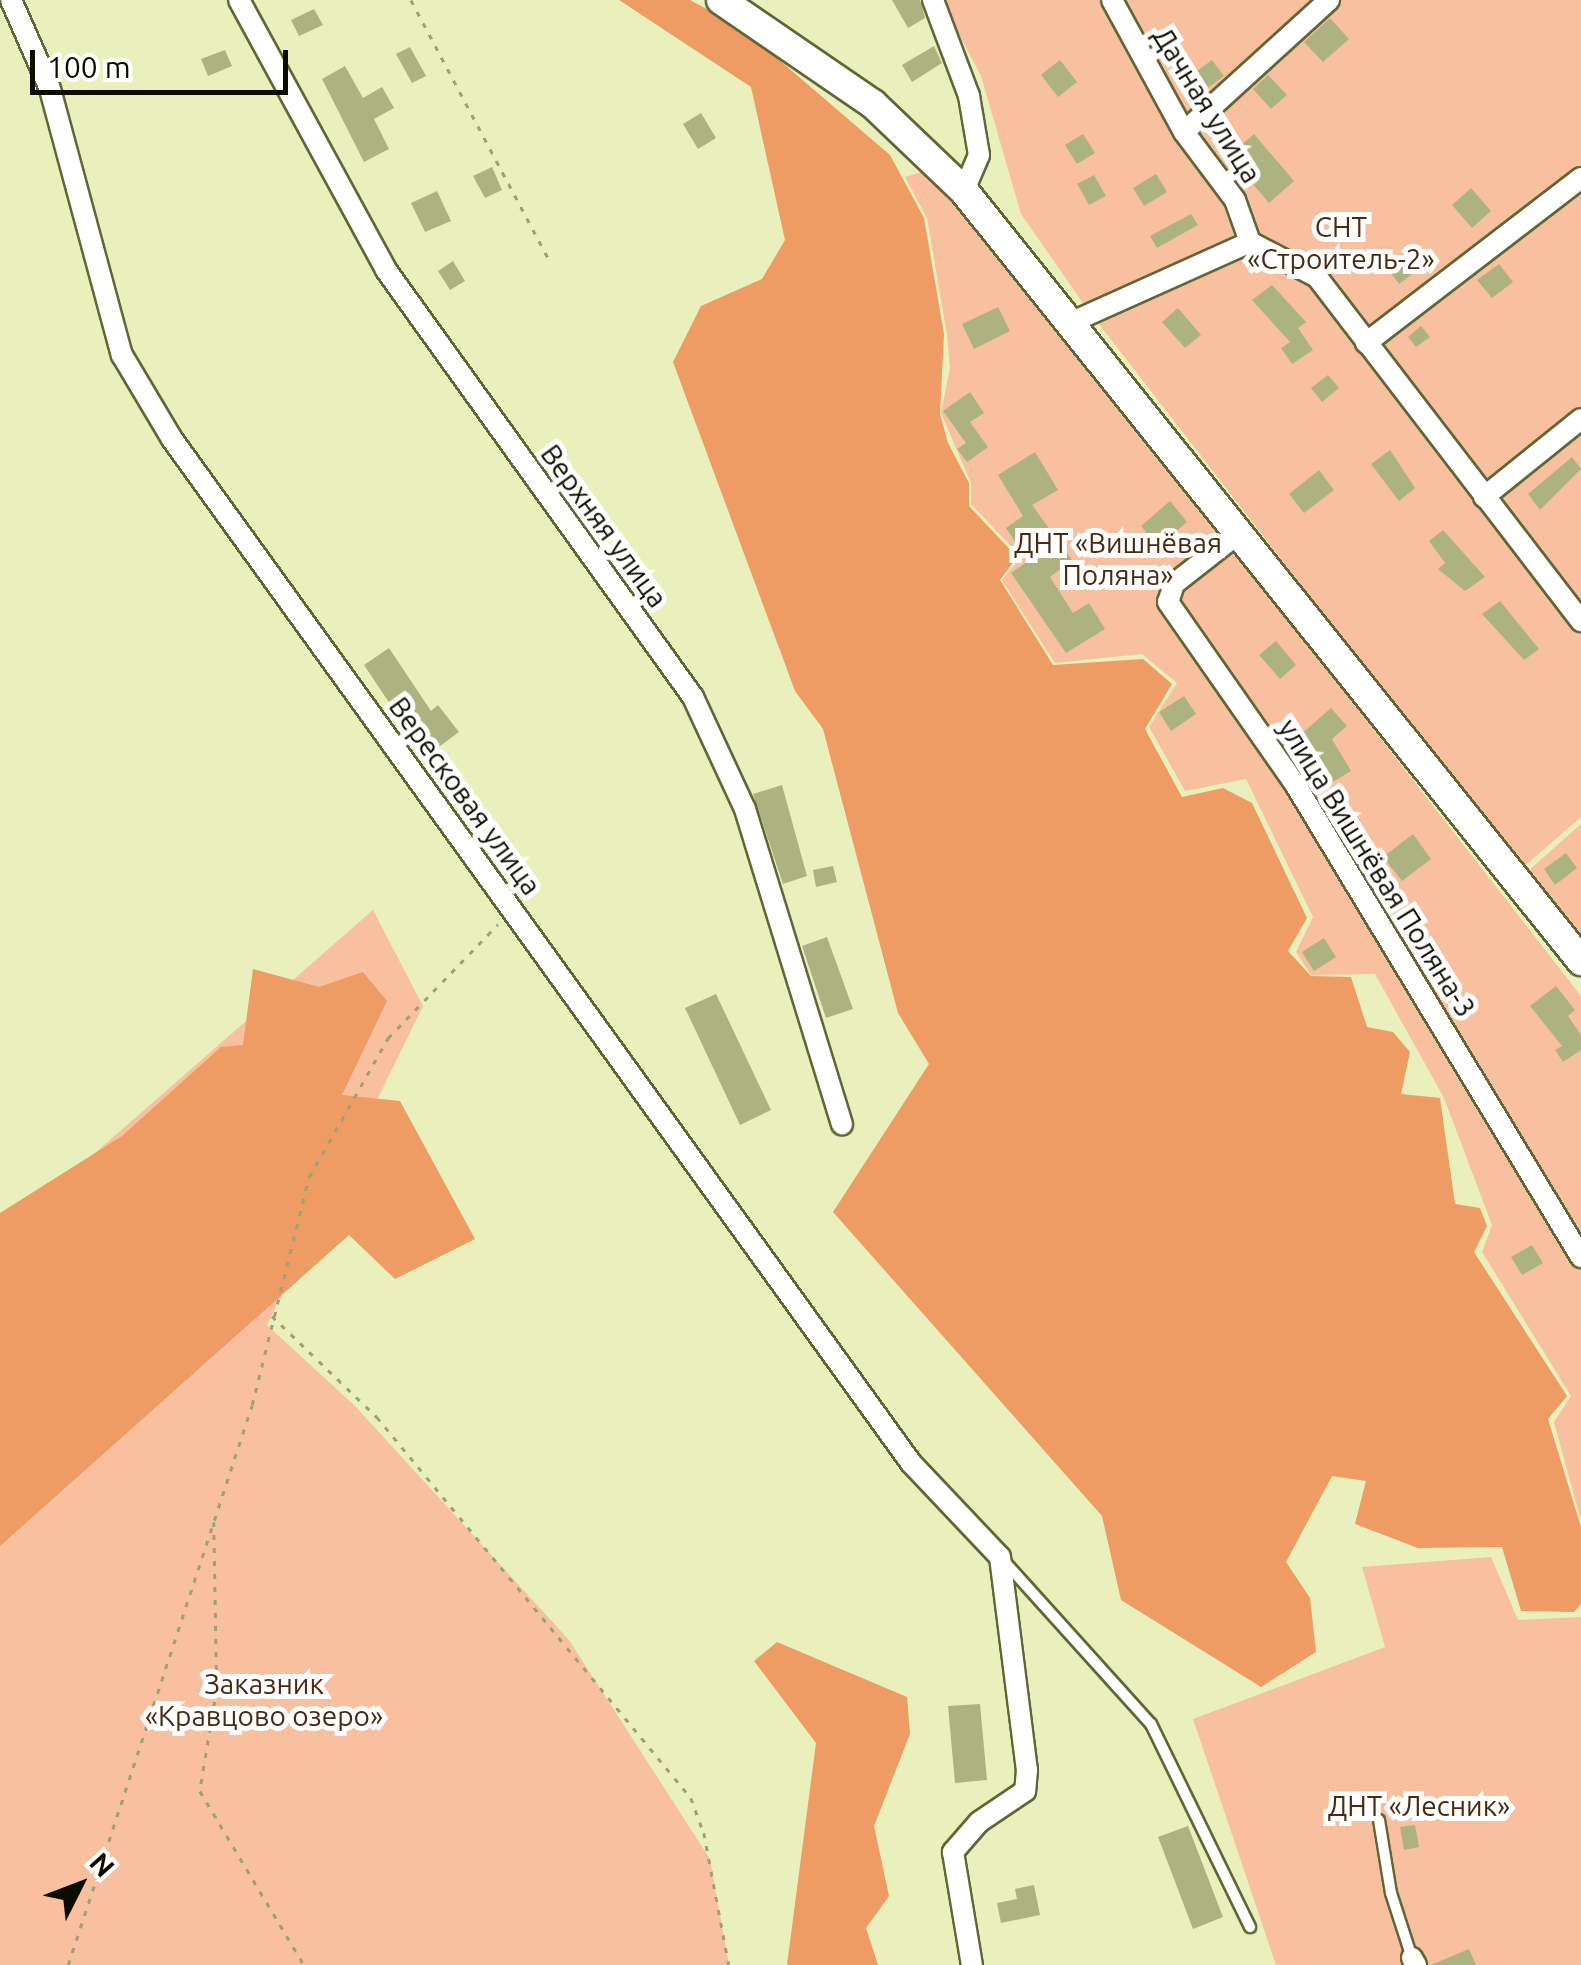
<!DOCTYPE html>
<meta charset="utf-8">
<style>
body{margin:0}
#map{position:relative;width:1581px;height:1965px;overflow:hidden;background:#eaf0bb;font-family:Ubuntu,sans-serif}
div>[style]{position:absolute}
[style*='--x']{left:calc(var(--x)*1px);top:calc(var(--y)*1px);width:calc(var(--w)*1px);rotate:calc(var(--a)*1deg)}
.green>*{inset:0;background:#f8c09e}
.forest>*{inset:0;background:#ee9b64}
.building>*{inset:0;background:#adb380}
.path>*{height:2.5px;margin-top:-1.25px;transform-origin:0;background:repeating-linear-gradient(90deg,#9ca17a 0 5px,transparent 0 13px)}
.roads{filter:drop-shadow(2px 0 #616636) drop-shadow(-2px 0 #616636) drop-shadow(0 2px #616636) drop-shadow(0 -2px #616636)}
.service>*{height:10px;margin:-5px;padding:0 5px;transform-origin:5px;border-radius:5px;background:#fff}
.minor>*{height:20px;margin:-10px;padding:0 10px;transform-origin:10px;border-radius:10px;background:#fff}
.secondary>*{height:28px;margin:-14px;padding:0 14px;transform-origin:14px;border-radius:14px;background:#fff}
span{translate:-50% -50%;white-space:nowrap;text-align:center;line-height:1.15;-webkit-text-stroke:10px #fff;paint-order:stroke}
.street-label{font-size:28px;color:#0c0d00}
.park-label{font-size:28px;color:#4b2a12}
.north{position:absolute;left:30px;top:1835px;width:100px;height:100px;-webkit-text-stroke:8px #fff;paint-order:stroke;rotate:48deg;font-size:28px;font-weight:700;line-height:40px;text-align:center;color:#0c0d00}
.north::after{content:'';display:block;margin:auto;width:35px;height:45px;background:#0c0d00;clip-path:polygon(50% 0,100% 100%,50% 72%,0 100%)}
.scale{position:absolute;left:30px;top:50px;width:258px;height:45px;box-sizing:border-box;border:5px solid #0c0d00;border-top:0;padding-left:12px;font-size:30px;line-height:35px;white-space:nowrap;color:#0c0d00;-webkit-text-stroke:8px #fff;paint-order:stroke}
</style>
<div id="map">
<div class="green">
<i style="clip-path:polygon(941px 0,1581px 0,1581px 817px,1521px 869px,1085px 306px,1021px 214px,981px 76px)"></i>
<i style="clip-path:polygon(929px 170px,1096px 373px,1581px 996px,1581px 1521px,1554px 1422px,1571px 1396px,1482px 1252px,1492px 1225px,1444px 1098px,1375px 974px,1311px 975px,1296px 952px,1313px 917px,1246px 779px,1185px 791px,1149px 727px,1177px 683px,1142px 654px,1055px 663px,1002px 580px,1021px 557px,971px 504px,971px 483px,941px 413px,950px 368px,947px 335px,927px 218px,905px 177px)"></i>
<i style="clip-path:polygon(1581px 824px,1581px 959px,1519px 879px)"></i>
<i style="clip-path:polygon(373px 910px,423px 1006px,267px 1325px,355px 1406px,569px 1640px,710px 1859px,729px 1965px,0 1965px,0 1236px)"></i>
<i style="clip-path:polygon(1491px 1557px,1518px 1620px,1581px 1617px,1581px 1965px,1276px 1965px,1193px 1719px,1385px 1647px,1362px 1567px)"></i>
</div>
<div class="forest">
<i style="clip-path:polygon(619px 0,690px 0,742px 28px,890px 155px,924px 218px,944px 334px,940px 414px,948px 443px,969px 483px,969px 506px,1017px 557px,1000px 580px,1053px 665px,1143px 659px,1172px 684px,1145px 729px,1182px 797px,1223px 788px,1252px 803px,1307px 918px,1288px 951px,1311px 976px,1351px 977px,1367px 1027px,1393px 1032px,1410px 1052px,1401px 1094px,1440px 1098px,1455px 1204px,1480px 1208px,1487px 1226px,1474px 1252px,1567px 1396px,1548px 1419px,1581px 1527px,1581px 1604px,1574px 1612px,1521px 1611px,1502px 1547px,1418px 1548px,1355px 1524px,1366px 1481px,1332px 1476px,1286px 1562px,1310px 1598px,1316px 1652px,1261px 1687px,1121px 1600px,1102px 1516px,833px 1212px,929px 1064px,898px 1013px,823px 729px,795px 691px,673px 362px,701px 306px,762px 279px,785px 240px,751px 87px)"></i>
<i style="clip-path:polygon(253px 969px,319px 987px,363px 972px,387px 1001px,342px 1095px,400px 1101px,475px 1239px,395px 1279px,349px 1235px,0 1546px,0 1213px,122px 1136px,221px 1047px,243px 1045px)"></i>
<i style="clip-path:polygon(777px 1642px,907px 1697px,910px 1734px,874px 1826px,889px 1896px,866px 1928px,878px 1965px,787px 1965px,816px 1743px,754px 1661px)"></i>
</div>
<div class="building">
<i style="clip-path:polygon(892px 0,920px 0,925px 18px,908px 28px)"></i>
<i style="clip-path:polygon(314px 9px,323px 25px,299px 36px,291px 20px)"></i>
<i style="clip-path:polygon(1330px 18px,1349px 39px,1323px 62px,1304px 42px)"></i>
<i style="clip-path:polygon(934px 46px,942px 63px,912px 82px,902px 65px)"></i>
<i style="clip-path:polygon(410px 47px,426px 76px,412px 83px,396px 54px)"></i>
<i style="clip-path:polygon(225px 50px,232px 66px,208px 76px,201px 59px)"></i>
<i style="clip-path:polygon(1060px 60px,1077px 82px,1058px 97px,1041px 75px)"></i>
<i style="clip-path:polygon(1212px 60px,1224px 76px,1205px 90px,1193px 74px)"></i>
<i style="clip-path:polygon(345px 66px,363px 98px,382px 87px,394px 108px,374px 119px,389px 149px,364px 162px,322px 79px)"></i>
<i style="clip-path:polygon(1268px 75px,1287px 95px,1271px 109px,1253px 89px)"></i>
<i style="clip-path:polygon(701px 113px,716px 138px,698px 149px,683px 124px)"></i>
<i style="clip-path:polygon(1083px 134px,1095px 153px,1077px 164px,1065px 145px)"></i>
<i style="clip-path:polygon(1254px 134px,1294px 181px,1269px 203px,1229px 156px)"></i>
<i style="clip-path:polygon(492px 167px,502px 190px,485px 198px,473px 176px)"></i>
<i style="clip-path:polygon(1156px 174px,1167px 192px,1144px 206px,1133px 188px)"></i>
<i style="clip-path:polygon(1094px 175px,1106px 196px,1089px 205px,1077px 184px)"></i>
<i style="clip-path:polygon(1471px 188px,1491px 211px,1472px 228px,1452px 205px)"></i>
<i style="clip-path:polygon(437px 191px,451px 221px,425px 232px,411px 203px)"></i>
<i style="clip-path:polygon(1191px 214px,1198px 225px,1157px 248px,1150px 236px)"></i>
<i style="clip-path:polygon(1405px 252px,1418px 270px,1399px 284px,1386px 266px)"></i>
<i style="clip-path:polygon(453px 261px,465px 281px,450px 290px,438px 271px)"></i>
<i style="clip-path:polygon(1499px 264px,1513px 282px,1492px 298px,1477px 280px)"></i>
<i style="clip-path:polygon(1272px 285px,1306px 322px,1298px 328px,1313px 350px,1292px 364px,1281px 348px,1290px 342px,1252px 300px)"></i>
<i style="clip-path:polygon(998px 307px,1010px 331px,974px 349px,962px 324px)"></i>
<i style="clip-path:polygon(1178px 308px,1201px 335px,1185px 348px,1162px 322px)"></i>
<i style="clip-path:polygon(1421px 326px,1430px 337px,1416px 347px,1408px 337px)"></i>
<i style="clip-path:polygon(1328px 375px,1339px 388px,1322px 402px,1311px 388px)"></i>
<i style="clip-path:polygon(970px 392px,984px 413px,970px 422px,988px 447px,967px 462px,957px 449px,966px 443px,943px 411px)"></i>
<i style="clip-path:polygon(1390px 450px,1415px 488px,1399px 501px,1371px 464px)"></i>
<i style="clip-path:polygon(1035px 452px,1058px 490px,1032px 505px,1072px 560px,1050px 577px,1073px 613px,1089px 603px,1105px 629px,1066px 653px,1011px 573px,1028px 561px,1006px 528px,1023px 516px,998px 475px)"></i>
<i style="clip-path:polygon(1572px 457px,1581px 469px,1540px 510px,1528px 494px)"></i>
<i style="clip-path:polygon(1319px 470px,1334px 490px,1304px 513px,1289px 494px)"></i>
<i style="clip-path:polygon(1170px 501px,1187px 522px,1158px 547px,1141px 526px)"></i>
<i style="clip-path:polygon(1443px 530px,1485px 577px,1465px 591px,1438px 569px,1445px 563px,1429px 541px)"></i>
<i style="clip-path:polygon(1500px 601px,1539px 649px,1524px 660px,1482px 614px)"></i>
<i style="clip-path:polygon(1276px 641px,1296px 665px,1280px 679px,1259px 655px)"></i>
<i style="clip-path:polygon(389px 648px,431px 711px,438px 705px,459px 732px,436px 749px,406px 710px,398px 716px,364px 665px)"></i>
<i style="clip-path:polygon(1184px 696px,1196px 714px,1171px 731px,1159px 712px)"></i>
<i style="clip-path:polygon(1331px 708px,1347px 726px,1332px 739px,1351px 771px,1328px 785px,1315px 763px,1320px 760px,1299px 736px)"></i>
<i style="clip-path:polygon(782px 785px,807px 876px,783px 884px,753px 794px)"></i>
<i style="clip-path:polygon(1413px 834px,1431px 859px,1402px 881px,1383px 857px)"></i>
<i style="clip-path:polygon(1566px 853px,1577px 868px,1555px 885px,1544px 869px)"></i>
<i style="clip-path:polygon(833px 866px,837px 882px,816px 887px,813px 870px)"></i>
<i style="clip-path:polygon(827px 937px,853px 1009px,826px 1018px,802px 946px)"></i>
<i style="clip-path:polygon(1324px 938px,1336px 957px,1314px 971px,1302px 952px)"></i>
<i style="clip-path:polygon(1556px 986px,1575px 1010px,1568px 1016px,1581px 1035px,1581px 1050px,1563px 1062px,1555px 1050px,1562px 1046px,1530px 1006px)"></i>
<i style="clip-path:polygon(716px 994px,771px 1110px,740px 1125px,685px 1008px)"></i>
<i style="clip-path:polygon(1532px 1245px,1543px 1263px,1522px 1275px,1511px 1257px)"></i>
<i style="clip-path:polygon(980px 1704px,987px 1780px,955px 1783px,948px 1706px)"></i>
<i style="clip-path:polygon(1415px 1825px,1419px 1847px,1404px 1850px,1400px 1827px)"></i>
<i style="clip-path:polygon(1188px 1826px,1223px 1917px,1193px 1929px,1158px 1837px)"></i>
<i style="clip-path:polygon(1034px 1885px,1040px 1915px,1001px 1923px,997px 1903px,1017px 1899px,1015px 1889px)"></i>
<i style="clip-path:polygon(1469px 1949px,1476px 1965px,1431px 1965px)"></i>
</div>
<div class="path">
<i style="--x:411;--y:0;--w:298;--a:62"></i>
<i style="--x:272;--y:1316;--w:146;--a:43.9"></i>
<i style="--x:377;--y:1417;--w:494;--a:50.5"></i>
<i style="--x:691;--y:1798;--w:37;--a:70"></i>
<i style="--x:704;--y:1833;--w:134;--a:79.3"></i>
<i style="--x:214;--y:1522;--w:167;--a:89"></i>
<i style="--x:217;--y:1689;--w:103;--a:99.5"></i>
<i style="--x:200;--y:1791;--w:203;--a:59.1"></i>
<i style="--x:68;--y:1965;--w:589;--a:-71.81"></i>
<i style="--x:252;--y:1405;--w:235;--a:-76"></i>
<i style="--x:309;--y:1177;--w:160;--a:-60.4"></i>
<i style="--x:388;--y:1038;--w:158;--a:-46"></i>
</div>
<div class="roads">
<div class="service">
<i style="--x:1004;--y:1561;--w:219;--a:48"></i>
<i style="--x:1151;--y:1724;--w:226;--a:64"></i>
<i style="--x:1379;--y:1820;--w:74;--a:80.7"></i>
<i style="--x:1391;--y:1893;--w:68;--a:72.1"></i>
</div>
<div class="minor">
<i style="--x:11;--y:0;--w:97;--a:66.3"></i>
<i style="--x:50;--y:89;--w:276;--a:74.9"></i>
<i style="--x:122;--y:355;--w:98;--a:59.2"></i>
<i style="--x:172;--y:439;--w:1263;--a:54.18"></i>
<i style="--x:911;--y:1463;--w:129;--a:46.6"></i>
<i style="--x:1000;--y:1557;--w:215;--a:82.8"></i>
<i style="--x:1027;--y:1770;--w:21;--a:95"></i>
<i style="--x:1025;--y:1791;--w:55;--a:146"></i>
<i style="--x:979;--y:1822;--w:40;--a:131"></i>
<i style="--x:953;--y:1852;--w:115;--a:80.5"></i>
<i style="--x:239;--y:0;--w:307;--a:61.4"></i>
<i style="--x:386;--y:270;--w:526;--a:54.29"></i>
<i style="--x:693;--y:697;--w:123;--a:65.1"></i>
<i style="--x:745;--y:809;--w:330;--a:72.9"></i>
<i style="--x:933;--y:0;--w:103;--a:69.4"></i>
<i style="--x:969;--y:96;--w:60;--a:80.4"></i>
<i style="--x:979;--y:155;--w:39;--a:113"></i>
<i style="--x:1112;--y:0;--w:150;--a:61.4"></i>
<i style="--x:1184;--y:132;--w:85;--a:53.1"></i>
<i style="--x:1235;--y:200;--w:45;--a:70.3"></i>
<i style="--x:1184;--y:132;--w:196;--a:-42.3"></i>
<i style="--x:1072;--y:322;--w:195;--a:-24.2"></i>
<i style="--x:1250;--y:242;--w:76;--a:27.6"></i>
<i style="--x:1317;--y:277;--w:434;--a:52.5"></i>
<i style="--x:1366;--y:343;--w:271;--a:-37.5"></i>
<i style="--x:1484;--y:497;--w:124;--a:-38.8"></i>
<i style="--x:1239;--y:533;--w:83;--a:141.9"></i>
<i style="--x:1174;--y:584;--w:19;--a:108"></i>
<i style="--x:1168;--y:602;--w:222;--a:55.1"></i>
<i style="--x:1295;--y:784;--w:553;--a:58.84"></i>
<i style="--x:1412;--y:1958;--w:8;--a:60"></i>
</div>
<div class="secondary">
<i style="--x:721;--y:0;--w:184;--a:34.4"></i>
<i style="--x:873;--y:104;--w:126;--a:43.7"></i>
<i style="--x:964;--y:191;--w:987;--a:51.29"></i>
</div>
</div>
<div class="street-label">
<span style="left:1207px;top:105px;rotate:58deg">Дачная улица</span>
<span style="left:604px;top:526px;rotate:54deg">Верхняя улица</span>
<span style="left:465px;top:796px;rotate:54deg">Вересковая улица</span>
<span style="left:1377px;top:868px;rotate:58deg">улица Вишнёвая Поляна-3</span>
</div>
<div class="park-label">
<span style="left:1341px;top:243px">СНТ<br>«Строитель-2»</span>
<span style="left:1118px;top:559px">ДНТ «Вишнёвая<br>Поляна»</span>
<span style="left:264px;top:1700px">Заказник<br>«Кравцово озеро»</span>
<span style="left:1419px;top:1806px">ДНТ «Лесник»</span>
</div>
<div class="north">N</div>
<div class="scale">100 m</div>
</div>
